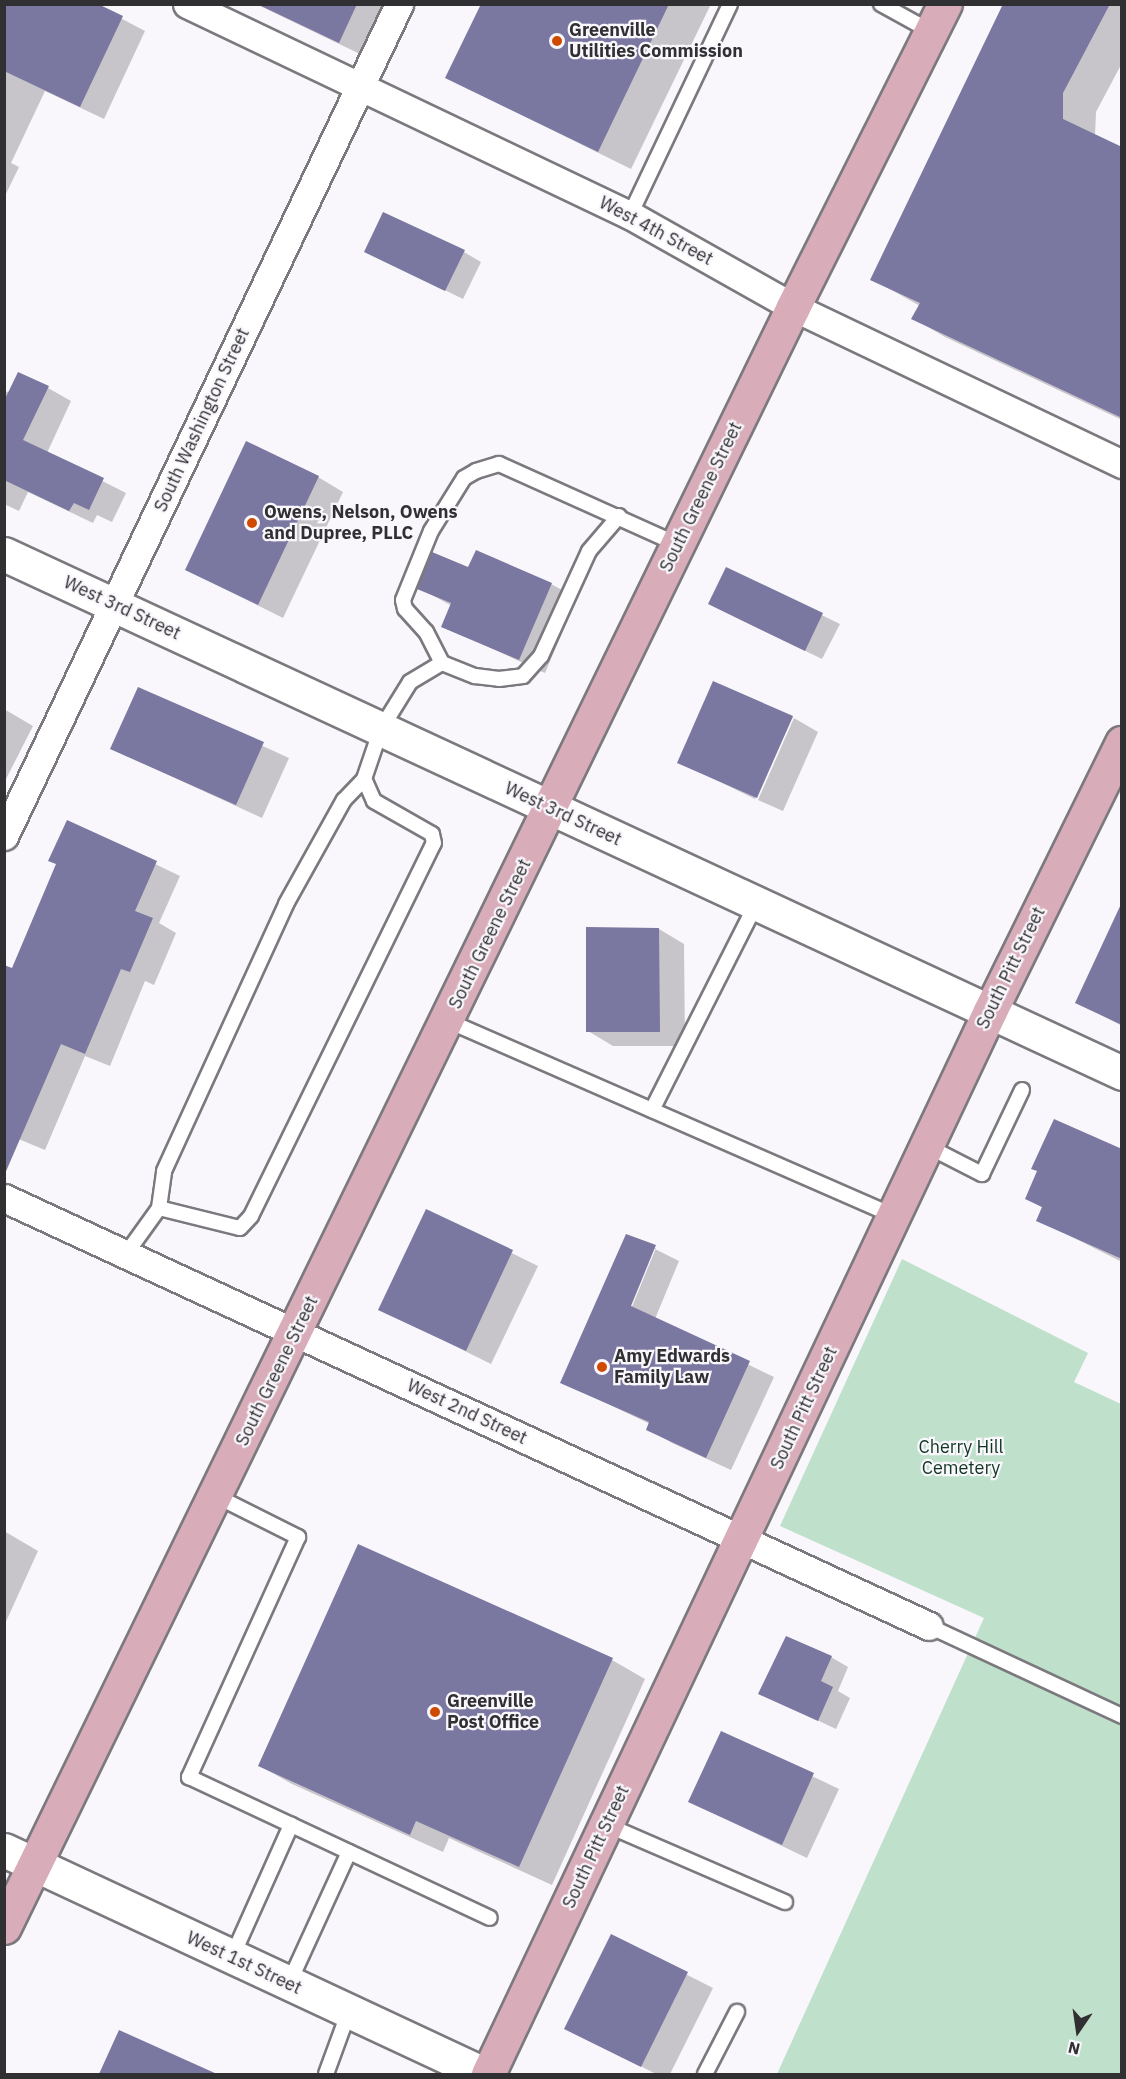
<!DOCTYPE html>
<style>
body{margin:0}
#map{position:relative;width:1126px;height:2079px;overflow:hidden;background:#f9f7fc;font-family:"IBM Plex Sans",sans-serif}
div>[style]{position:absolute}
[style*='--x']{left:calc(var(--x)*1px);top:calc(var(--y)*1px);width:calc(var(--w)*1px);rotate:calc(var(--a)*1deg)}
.green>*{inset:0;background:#bfe0cb}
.shadow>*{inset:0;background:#0003}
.building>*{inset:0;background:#7a77a0}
.roads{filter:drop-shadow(2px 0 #7b797e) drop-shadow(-2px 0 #7b797e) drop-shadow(0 2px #7b797e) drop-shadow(0 -2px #7b797e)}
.service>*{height:14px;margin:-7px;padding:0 7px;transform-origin:7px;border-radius:7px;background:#fff}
.minor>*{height:27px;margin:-13.5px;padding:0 13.5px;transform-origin:13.5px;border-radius:13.5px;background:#fff}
.tertiary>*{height:33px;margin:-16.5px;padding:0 16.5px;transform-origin:16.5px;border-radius:16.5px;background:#fff}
.primary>*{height:33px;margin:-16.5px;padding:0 16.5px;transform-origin:16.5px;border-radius:16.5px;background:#d8acb8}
.dots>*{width:16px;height:16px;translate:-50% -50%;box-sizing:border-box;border:3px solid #f9f7fc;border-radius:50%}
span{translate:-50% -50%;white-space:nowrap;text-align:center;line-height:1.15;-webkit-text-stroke:4.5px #f9f7fc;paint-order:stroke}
.poi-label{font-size:18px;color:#302f31;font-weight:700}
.left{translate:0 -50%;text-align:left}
.street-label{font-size:18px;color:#302f31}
.park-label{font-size:18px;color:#103522}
.frame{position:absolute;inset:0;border:6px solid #302f31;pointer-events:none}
.north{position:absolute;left:1048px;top:2001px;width:60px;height:60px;-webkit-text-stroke:4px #f9f7fc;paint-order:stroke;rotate:193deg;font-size:16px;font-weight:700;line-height:24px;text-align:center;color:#302f31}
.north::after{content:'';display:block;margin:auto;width:21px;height:27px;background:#302f31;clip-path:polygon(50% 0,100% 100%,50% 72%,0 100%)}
</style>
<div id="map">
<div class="green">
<i style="clip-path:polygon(902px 1259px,1088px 1353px,1074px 1382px,1121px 1404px,1121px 2074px,777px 2074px,984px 1618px,780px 1526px)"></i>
</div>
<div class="shadow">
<i style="clip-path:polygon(4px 4px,94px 4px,145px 31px,104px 119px,45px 91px,11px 163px,19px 167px,4px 198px)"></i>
<i style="clip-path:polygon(256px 4px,383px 4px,360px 54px)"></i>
<i style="clip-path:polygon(482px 4px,711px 4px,631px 169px,447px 78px)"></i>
<i style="clip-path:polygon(1005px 4px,1122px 4px,1122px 63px,1096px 112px,1095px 136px,1122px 148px,1122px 420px,945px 337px,913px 318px,920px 306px,872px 279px)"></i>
<i style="clip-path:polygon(366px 252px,464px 252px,481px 262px,463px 299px)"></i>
<i style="clip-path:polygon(48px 388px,71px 401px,47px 453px,126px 493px,112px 522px,97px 515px,93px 523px,28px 492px,19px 511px,4px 504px,4px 392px)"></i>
<i style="clip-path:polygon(318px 477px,343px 492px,283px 618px,187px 570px)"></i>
<i style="clip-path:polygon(469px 569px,551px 584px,577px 598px,545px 673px,443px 626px,452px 606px,419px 588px)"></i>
<i style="clip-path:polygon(727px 569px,840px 624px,822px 659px,727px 613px)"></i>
<i style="clip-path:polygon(714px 683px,793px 717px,755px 799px,679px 762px)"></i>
<i style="clip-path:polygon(139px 689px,289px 758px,262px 818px,112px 749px)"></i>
<i style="clip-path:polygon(4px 709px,33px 726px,4px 783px)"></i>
<i style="clip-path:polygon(794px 718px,818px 732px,783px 811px,758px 800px)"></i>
<i style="clip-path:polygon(68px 822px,180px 876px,159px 923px,176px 933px,154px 985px,145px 981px,110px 1066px,85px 1056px,45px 1150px,4px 1133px,13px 970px,58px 865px)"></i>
<i style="clip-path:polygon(659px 929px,684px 944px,685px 1046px,613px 1046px,588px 1031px)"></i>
<i style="clip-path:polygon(1122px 952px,1122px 1026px,1077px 1002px)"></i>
<i style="clip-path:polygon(1122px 1151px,1122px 1262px,1038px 1220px,1043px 1208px,1026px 1198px)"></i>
<i style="clip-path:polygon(427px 1211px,538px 1266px,491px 1364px,380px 1309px)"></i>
<i style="clip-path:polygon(evenodd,627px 1235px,679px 1261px,655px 1319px,774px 1377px,731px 1470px,672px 1443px,648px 1429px,650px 1424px,562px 1382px,627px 1235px,653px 1248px,656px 1248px,629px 1314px,626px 1313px,653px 1248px)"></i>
<i style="clip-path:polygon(4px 1531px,38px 1551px,4px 1626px)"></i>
<i style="clip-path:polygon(831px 1657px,848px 1667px,838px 1691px,850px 1698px,836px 1729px,760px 1693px)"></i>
<i style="clip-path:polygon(612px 1660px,645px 1679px,552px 1885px,449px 1838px,443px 1852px,292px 1784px,260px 1766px)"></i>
<i style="clip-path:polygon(722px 1733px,839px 1789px,807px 1858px,690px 1802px)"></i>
<i style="clip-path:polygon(611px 1936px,713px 1988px,670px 2074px,656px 2074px,566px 2028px)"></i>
<i style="clip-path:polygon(120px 2032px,214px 2074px,100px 2074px)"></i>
</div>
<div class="building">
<i style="clip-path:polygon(4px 4px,98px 4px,123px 16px,80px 107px,4px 71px)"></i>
<i style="clip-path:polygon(257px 4px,357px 4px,339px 43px)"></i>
<i style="clip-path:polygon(481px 4px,669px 4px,598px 152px,445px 78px)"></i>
<i style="clip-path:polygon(1003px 4px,1110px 4px,1063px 93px,1063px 119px,1122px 147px,1122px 418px,911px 319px,920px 303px,870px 280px)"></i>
<i style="clip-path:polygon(383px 212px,465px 250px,445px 291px,364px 252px)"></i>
<i style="clip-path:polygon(18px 372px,49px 386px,23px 440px,104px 478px,89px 510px,74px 503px,69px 511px,4px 480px,4px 401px)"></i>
<i style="clip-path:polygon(246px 441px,319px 476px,258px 605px,185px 570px)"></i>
<i style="clip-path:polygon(476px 550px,552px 583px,519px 660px,441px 627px,451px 603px,417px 589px,432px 552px,468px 567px)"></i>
<i style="clip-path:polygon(726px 567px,823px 613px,805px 651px,708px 604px)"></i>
<i style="clip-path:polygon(713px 681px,793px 716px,757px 798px,677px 763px)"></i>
<i style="clip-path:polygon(138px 687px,264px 742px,236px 805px,110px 749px)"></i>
<i style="clip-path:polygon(67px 820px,157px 861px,135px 911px,153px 918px,130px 972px,121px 969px,85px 1054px,61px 1044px,4px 1176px,4px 965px,12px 968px,56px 864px,48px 861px)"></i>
<i style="clip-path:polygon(1122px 902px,1122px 1025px,1075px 1003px)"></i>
<i style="clip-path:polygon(586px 927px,659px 928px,660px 1032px,586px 1032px)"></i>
<i style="clip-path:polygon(1054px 1119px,1122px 1149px,1122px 1259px,1036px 1221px,1042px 1207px,1025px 1199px,1037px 1171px,1031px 1169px)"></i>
<i style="clip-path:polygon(426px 1209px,513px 1250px,466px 1351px,378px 1310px)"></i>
<i style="clip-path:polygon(626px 1234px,656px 1245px,631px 1306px,750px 1361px,706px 1458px,646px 1430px,649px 1422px,560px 1383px)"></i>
<i style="clip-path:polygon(358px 1544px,613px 1658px,519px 1867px,416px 1821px,410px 1835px,258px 1766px)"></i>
<i style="clip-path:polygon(786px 1636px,832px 1656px,821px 1681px,833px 1687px,818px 1721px,758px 1694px)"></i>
<i style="clip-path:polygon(721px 1731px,814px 1773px,782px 1845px,688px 1802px)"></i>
<i style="clip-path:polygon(611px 1934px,688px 1972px,641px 2067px,564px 2029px)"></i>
<i style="clip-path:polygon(119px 2030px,217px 2074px,99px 2074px)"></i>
</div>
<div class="roads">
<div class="service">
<i style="--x:881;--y:4;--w:58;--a:28.8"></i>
<i style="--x:630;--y:215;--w:233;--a:-64.6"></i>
<i style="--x:442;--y:663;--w:35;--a:-117"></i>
<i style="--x:426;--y:632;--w:31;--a:-132"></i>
<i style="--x:405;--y:609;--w:9;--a:-103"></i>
<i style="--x:403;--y:600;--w:74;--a:-67.9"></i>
<i style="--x:431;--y:531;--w:62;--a:-58.1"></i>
<i style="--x:464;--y:478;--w:14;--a:-30"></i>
<i style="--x:476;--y:471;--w:24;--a:-17"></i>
<i style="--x:499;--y:464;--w:195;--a:24.2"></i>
<i style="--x:448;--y:1021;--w:487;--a:23.6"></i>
<i style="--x:652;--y:1110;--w:231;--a:-63.2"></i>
<i style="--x:927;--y:1146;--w:62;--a:27"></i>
<i style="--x:982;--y:1174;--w:93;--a:-64.5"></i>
<i style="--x:159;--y:1208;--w:37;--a:-82"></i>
<i style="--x:164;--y:1171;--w:294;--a:-65.4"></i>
<i style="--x:286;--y:904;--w:119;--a:-60.9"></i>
<i style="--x:344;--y:800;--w:29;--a:-46"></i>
<i style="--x:364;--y:779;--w:53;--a:-71.2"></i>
<i style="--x:381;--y:729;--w:55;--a:-58.3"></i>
<i style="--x:410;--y:682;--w:37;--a:-31"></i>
<i style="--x:442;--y:663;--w:35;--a:22"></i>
<i style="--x:475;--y:676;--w:24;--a:7"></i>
<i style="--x:499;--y:679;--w:24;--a:-7"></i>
<i style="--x:523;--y:676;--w:27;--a:-48"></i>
<i style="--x:541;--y:656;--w:115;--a:-65.4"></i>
<i style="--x:589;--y:551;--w:46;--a:-49.4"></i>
<i style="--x:126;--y:1254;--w:57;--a:-54.3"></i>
<i style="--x:159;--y:1208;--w:83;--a:13.9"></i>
<i style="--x:240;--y:1228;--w:16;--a:-47"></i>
<i style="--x:251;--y:1216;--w:415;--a:-63.9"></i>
<i style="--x:434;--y:843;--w:9;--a:-103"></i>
<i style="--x:432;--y:834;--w:67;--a:-150.4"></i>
<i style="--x:374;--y:801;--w:24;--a:-114"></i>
<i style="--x:216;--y:1496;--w:92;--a:26.6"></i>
<i style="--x:298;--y:1537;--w:264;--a:114.4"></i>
<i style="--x:189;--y:1777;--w:332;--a:25.1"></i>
<i style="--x:929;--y:1626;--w:213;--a:25"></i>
<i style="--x:607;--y:1825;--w:194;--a:23.4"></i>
<i style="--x:232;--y:1957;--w:145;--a:-65.9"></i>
<i style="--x:289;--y:1983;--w:144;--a:-65.4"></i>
<i style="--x:326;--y:2074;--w:67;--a:-69.9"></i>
<i style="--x:705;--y:2074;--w:70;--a:-62.7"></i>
</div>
<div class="minor">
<i style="--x:187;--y:4;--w:491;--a:25.5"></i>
<i style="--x:630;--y:215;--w:187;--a:29.4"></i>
<i style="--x:793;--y:307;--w:365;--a:25.5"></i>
<i style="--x:4;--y:836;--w:921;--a:-64.6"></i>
<i style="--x:4;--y:1198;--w:1019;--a:24.83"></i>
</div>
<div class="tertiary">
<i style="--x:4;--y:554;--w:1233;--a:24.9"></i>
<i style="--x:4;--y:1850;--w:530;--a:25.02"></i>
</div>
<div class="primary">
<i style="--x:4;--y:1927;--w:1802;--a:-64.03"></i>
<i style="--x:793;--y:307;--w:339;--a:-63.4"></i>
<i style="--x:488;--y:2074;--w:1176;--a:-64.72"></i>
<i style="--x:990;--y:1011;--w:299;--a:-63.8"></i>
</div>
</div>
<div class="dots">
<i style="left:557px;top:41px;background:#cf4a00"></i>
<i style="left:252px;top:523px;background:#cf4a00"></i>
<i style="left:602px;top:1367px;background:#cf4a00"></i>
<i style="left:435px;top:1712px;background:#cf4a00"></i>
</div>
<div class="poi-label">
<span class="left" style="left:569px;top:41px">Greenville<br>Utilities Commission</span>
<span class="left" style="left:264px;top:523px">Owens, Nelson, Owens<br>and Dupree, PLLC</span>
<span class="left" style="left:614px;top:1367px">Amy Edwards<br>Family Law</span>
<span class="left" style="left:447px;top:1712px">Greenville<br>Post Office</span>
</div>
<div class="street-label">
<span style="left:656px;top:231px;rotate:28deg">West 4th Street</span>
<span style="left:202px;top:420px;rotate:-65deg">South Washington Street</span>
<span style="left:701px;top:497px;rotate:-64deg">South Greene Street</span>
<span style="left:122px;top:608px;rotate:25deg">West 3rd Street</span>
<span style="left:563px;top:814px;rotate:25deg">West 3rd Street</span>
<span style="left:490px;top:934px;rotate:-64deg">South Greene Street</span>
<span style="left:1011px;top:968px;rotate:-64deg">South Pitt Street</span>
<span style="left:277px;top:1371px;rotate:-64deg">South Greene Street</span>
<span style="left:804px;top:1408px;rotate:-65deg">South Pitt Street</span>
<span style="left:467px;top:1412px;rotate:25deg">West 2nd Street</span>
<span style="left:596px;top:1847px;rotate:-65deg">South Pitt Street</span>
<span style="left:244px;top:1963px;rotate:25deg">West 1st Street</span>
</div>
<div class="park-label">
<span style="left:961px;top:1458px">Cherry Hill<br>Cemetery</span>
</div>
<div class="frame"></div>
<div class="north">N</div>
</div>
